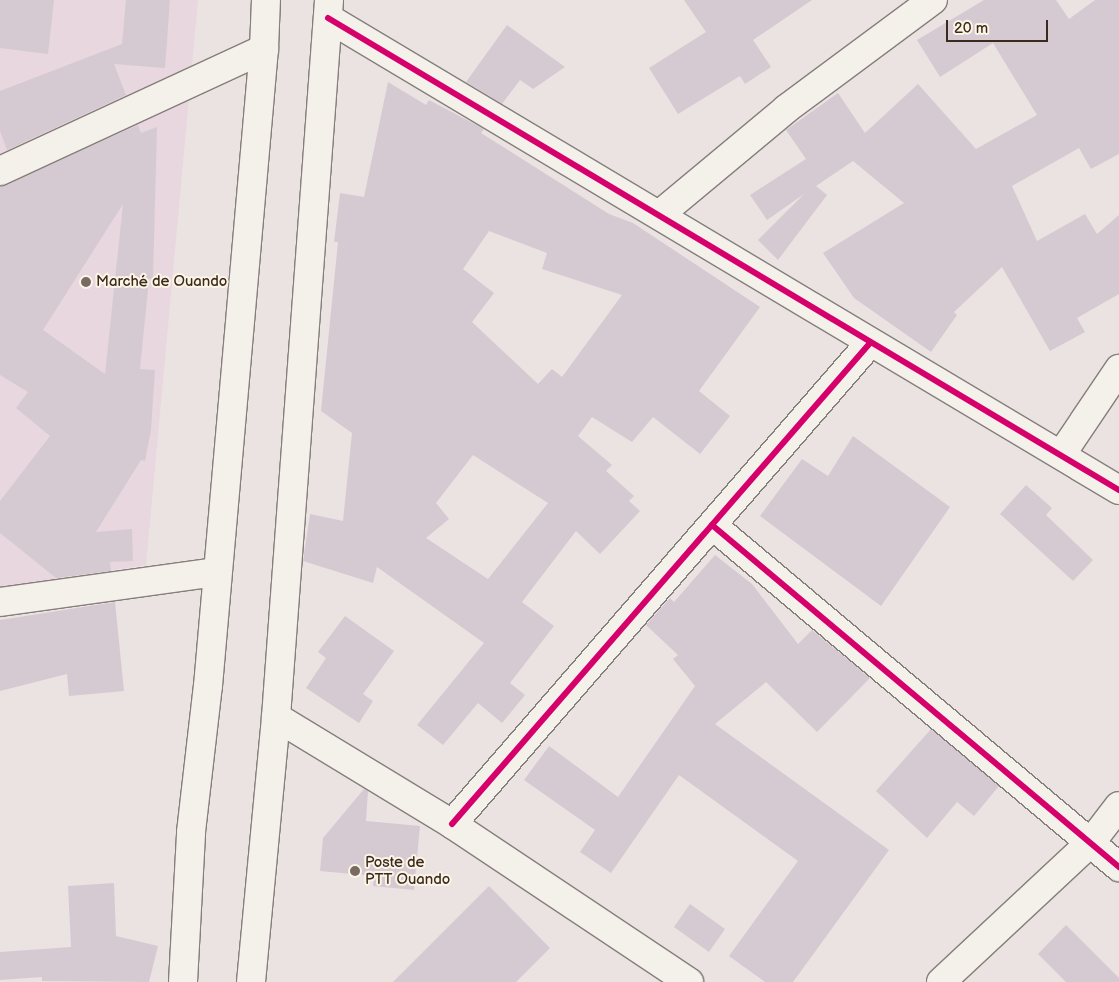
<!DOCTYPE html>
<meta charset="utf-8">
<style>
body{margin:0}
#map{position:relative;width:1119px;height:982px;overflow:hidden;background:#ebe2e2;font-family:"Balsamiq Sans",sans-serif}
div>[style]{position:absolute}
[style*='--x']{left:calc(var(--x)*1px);top:calc(var(--y)*1px);width:calc(var(--w)*1px);rotate:calc(var(--a)*1deg)}
.built>*{inset:0;background:#e8d7de}
.building>*{inset:0;background:#d6cad2}
.roads{filter:drop-shadow(1px 0 #857e7b) drop-shadow(-1px 0 #857e7b) drop-shadow(0 1px #857e7b) drop-shadow(0 -1px #857e7b)}
.minor>*{height:28px;margin:-14px;padding:0 14px;transform-origin:14px;border-radius:14px;background:#f4f0ea}
.trunk>*{height:28px;margin:-14px;padding:0 14px;transform-origin:14px;border-radius:14px;background:#f4f0ea}
.cycleway>*{height:6px;margin:-3px;padding:0 3px;transform-origin:3px;border-radius:3px;background:#d6006c}
.dots>*{width:14px;height:14px;translate:-50% -50%;box-sizing:border-box;border:2px solid #fcf5e5;border-radius:50%}
span{translate:-50% -50%;white-space:nowrap;text-align:center;line-height:1.15;-webkit-text-stroke:4px #fcf5e5;paint-order:stroke}
.poi-label{font-size:15px;color:#3b2a1e}
.left{translate:0 -50%;text-align:left}
.scale{position:absolute;left:946px;top:20px;width:102px;height:22px;box-sizing:border-box;border:2px solid #3b2a1e;border-top:0;padding-left:6px;font-size:15px;line-height:18px;white-space:nowrap;color:#3b2a1e;-webkit-text-stroke:4px #fcf5e5;paint-order:stroke}
</style>
<div id="map">
<div class="built">
<i style="clip-path:polygon(0 0,198px 0,146px 565px,0 587px)"></i>
</div>
<div class="building">
<i style="clip-path:polygon(0 0,54px 0,48px 54px,0 48px)"></i>
<i style="clip-path:polygon(126px 0,170px 0,165px 68px,114px 64px,126px 95px,7px 150px,0 131px,0 91px,122px 44px)"></i>
<i style="clip-path:polygon(684px 0,812px 0,753px 40px,771px 67px,745px 84px,740px 76px,678px 114px,649px 68px,706px 32px)"></i>
<i style="clip-path:polygon(984px 0,1056px 0,1069px 19px,1095px 0,1119px 0,1119px 154px,1091px 169px,1079px 148px,1012px 186px,1037px 241px,1085px 214px,1097px 234px,1119px 215px,1119px 294px,1077px 318px,1085px 332px,1050px 351px,1002px 267px,954px 312px,957px 315px,931px 352px,854px 298px,823px 253px,904px 203px,853px 161px,816px 186px,827px 195px,778px 260px,758px 240px,804px 194px,767px 220px,750px 195px,806px 159px,786px 130px,838px 93px,865px 133px,918px 84px,976px 149px,1037px 115px,993px 43px,940px 77px,917px 40px)"></i>
<i style="clip-path:polygon(507px 25px,565px 67px,533px 89px,520px 80px,502px 104px,466px 82px)"></i>
<i style="clip-path:polygon(evenodd,388px 82px,426px 105px,429px 100px,484px 129px,481px 133px,609px 214px,633px 223px,760px 307px,699px 391px,730px 416px,700px 454px,653px 417px,632px 442px,592px 417px,578px 436px,612px 465px,606px 471px,634px 496px,629px 501px,640px 511px,600px 554px,576px 531px,522px 602px,554px 626px,510px 683px,525px 695px,502px 723px,478px 703px,443px 745px,417px 725px,484px 643px,377px 567px,373px 583px,303px 561px,310px 514px,343px 521px,352px 433px,321px 411px,338px 242px,334px 242px,340px 193px,364px 197px,388px 82px,489px 231px,547px 253px,542px 269px,622px 295px,562px 377px,552px 369px,538px 384px,472px 322px,494px 293px,463px 269px,489px 231px,388px 82px,473px 455px,548px 503px,488px 579px,426px 538px,449px 519px,436px 503px,473px 455px)"></i>
<i style="clip-path:polygon(evenodd,138px 125px,141px 133px,157px 127px,153px 279px,149px 279px,140px 369px,155px 370px,151px 430px,145px 461px,141px 460px,96px 532px,132px 529px,133px 561px,110px 562px,111px 571px,56px 578px,0 533px,0 501px,50px 436px,16px 408px,28px 392px,0 375px,0 186px,138px 125px,123px 204px,105px 374px,43px 330px,123px 204px)"></i>
<i style="clip-path:polygon(853px 436px,950px 507px,881px 606px,760px 516px,802px 459px,828px 476px)"></i>
<i style="clip-path:polygon(1026px 485px,1052px 508px,1046px 515px,1093px 560px,1073px 581px,1000px 514px)"></i>
<i style="clip-path:polygon(715px 555px,752px 584px,798px 644px,812px 630px,870px 678px,817px 732px,766px 682px,715px 724px,889px 850px,793px 982px,765px 982px,729px 956px,798px 861px,679px 775px,611px 873px,580px 852px,595px 830px,524px 780px,549px 746px,618px 797px,695px 686px,673px 659px,678px 655px,646px 625px,670px 598px,674px 602px)"></i>
<i style="clip-path:polygon(115px 602px,124px 691px,69px 696px,67px 674px,0 691px,0 620px)"></i>
<i style="clip-path:polygon(345px 616px,394px 651px,363px 694px,373px 701px,359px 723px,306px 688px,326px 658px,318px 652px)"></i>
<i style="clip-path:polygon(931px 729px,999px 786px,974px 816px,957px 802px,927px 838px,876px 791px)"></i>
<i style="clip-path:polygon(364px 789px,368px 791px,366px 821px,420px 826px,414px 890px,373px 886px,374px 876px,320px 871px,323px 838px)"></i>
<i style="clip-path:polygon(114px 883px,116px 936px,158px 946px,149px 982px,42px 981px,42px 977px,0 980px,0 952px,71px 947px,68px 886px)"></i>
<i style="clip-path:polygon(489px 886px,550px 948px,516px 982px,393px 982px)"></i>
<i style="clip-path:polygon(690px 904px,725px 929px,709px 952px,674px 927px)"></i>
<i style="clip-path:polygon(1066px 925px,1119px 978px,1119px 982px,1066px 982px,1038px 954px)"></i>
</div>
<div class="roads">
<div class="minor">
<i style="--x:328;--y:18;--w:921;--a:30.83"></i>
<i style="--x:0;--y:171;--w:291;--a:-24.8"></i>
<i style="--x:659;--y:215;--w:165;--a:-39.8"></i>
<i style="--x:786;--y:109;--w:183;--a:-36.6"></i>
<i style="--x:1061;--y:455;--w:104;--a:-56"></i>
<i style="--x:712;--y:525;--w:532;--a:40.04"></i>
<i style="--x:0;--y:602;--w:218;--a:-7.9"></i>
<i style="--x:276;--y:717;--w:206;--a:31.3"></i>
<i style="--x:452;--y:824;--w:285;--a:33.7"></i>
<i style="--x:452;--y:824;--w:637;--a:-49.01"></i>
<i style="--x:941;--y:982;--w:207;--a:-43"></i>
<i style="--x:1092;--y:841;--w:44;--a:-52.4"></i>
</div>
<div class="trunk">
<i style="--x:183;--y:982;--w:150;--a:-86.9"></i>
<i style="--x:191;--y:832;--w:147;--a:-83.4"></i>
<i style="--x:208;--y:686;--w:639;--a:-84.98"></i>
<i style="--x:264;--y:49;--w:49;--a:-87.7"></i>
<i style="--x:251;--y:982;--w:266;--a:-84.6"></i>
<i style="--x:276;--y:717;--w:719;--a:-85.77"></i>
</div>
</div>
<div class="cycleway">
<i style="--x:328;--y:18;--w:921;--a:30.83"></i>
<i style="--x:712;--y:525;--w:532;--a:40.04"></i>
<i style="--x:452;--y:824;--w:637;--a:-49.01"></i>
</div>
<div class="dots">
<i style="left:86px;top:282px;background:#796a63"></i>
<i style="left:355px;top:871px;background:#796a63"></i>
</div>
<div class="poi-label">
<span class="left" style="left:96px;top:282px">Marché de Ouando</span>
<span class="left" style="left:365px;top:871px">Poste de<br>PTT Ouando</span>
</div>
<div class="scale">20 m</div>
</div>
